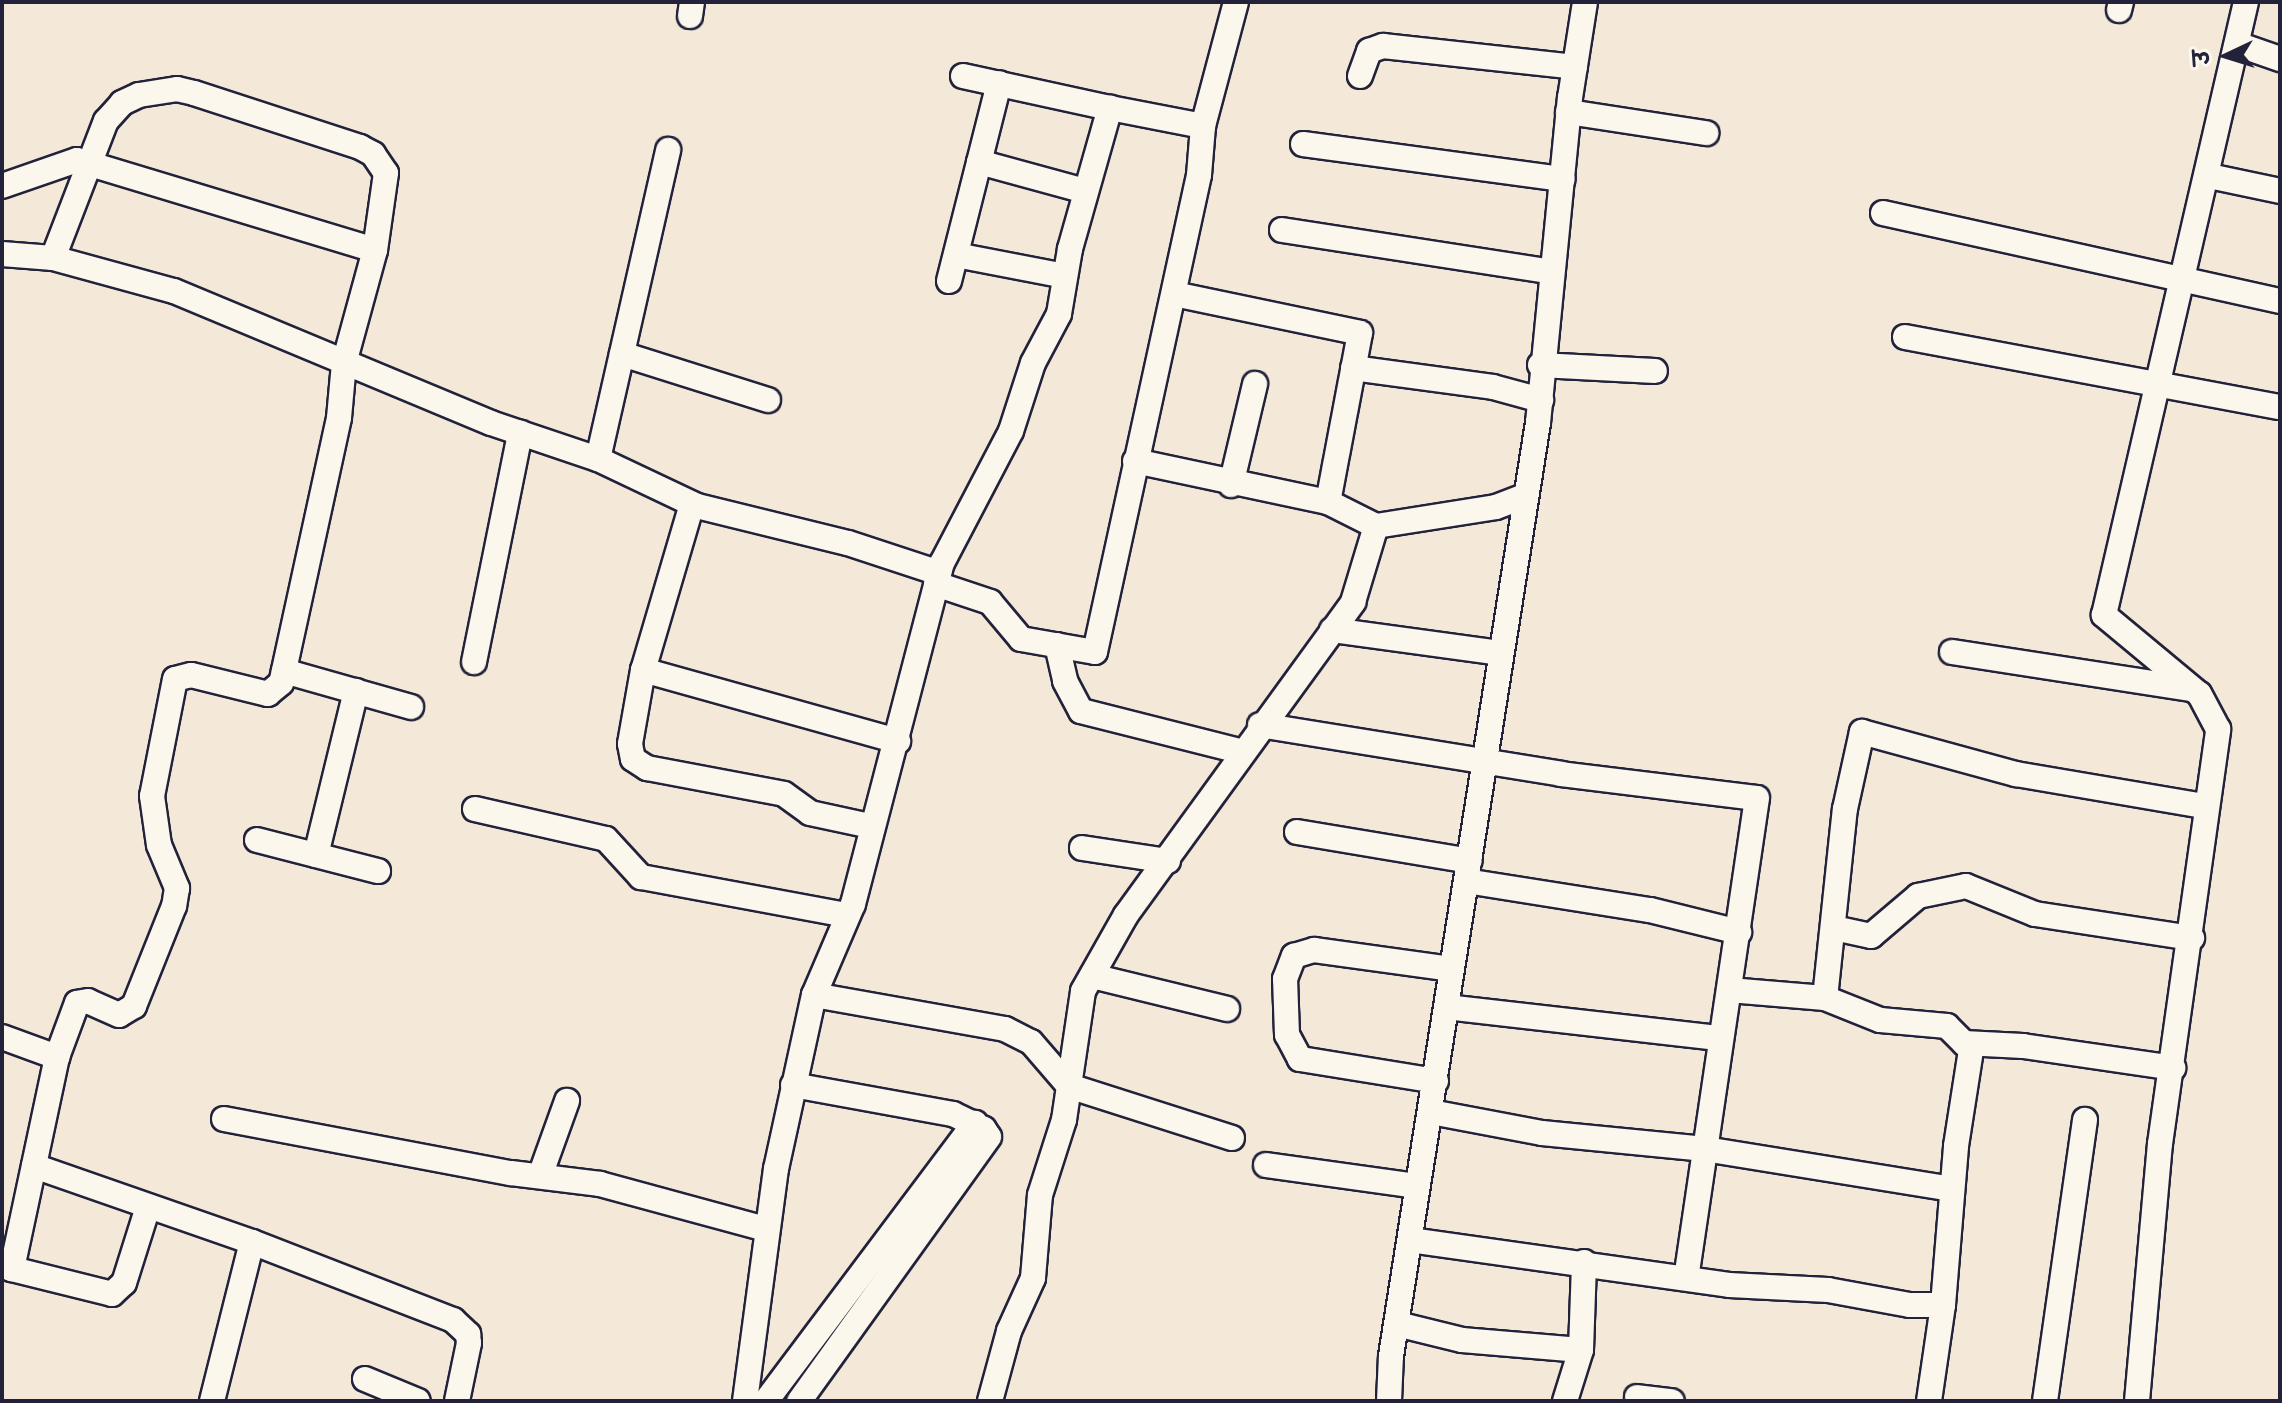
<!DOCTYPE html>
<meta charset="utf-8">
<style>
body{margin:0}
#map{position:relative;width:2282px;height:1403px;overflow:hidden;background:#f4e9d9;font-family:"Shantell Sans","Playpen Sans Deva",sans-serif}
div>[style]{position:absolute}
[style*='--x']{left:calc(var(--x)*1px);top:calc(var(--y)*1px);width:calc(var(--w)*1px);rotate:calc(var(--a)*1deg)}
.roads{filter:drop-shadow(2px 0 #22223b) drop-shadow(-2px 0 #22223b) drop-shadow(0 2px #22223b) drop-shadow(0 -2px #22223b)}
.minor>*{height:24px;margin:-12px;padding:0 12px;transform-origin:12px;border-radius:12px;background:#fbf7ec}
span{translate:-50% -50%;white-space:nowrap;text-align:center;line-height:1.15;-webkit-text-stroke:6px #fbf7ec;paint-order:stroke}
.frame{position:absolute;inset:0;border:4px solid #22223b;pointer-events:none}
.north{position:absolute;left:2186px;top:16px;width:80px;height:80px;-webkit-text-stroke:6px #fbf7ec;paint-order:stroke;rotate:266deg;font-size:22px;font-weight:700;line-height:32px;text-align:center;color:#22223b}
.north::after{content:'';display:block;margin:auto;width:28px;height:36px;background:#22223b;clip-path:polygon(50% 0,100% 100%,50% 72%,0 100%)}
</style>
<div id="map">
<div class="roads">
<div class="minor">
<i style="--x:2119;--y:10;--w:8;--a:-76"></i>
<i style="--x:690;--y:16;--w:14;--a:-82"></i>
<i style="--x:2237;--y:44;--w:46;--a:19.2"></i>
<i style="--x:963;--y:76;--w:150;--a:12.3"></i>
<i style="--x:1360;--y:76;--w:27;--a:-70"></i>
<i style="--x:1369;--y:51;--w:15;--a:-20"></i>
<i style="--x:1383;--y:46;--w:193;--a:6.2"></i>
<i style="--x:1568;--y:112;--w:140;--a:8.7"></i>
<i style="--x:1303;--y:144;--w:262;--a:7.7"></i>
<i style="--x:979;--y:162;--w:110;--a:15.3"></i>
<i style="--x:2209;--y:176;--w:73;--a:11.9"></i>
<i style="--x:2;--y:186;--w:79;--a:-19.1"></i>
<i style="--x:77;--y:160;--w:311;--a:16.8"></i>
<i style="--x:1883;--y:213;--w:407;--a:12.5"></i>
<i style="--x:1282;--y:230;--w:273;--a:8.8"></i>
<i style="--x:2;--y:254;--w:51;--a:4.5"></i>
<i style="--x:53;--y:258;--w:125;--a:15.3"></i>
<i style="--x:174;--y:291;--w:343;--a:22.6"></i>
<i style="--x:491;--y:423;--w:113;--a:18.6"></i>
<i style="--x:598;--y:459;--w:110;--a:25.4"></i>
<i style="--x:697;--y:506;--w:155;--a:13.8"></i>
<i style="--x:848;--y:543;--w:96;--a:18.2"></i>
<i style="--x:956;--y:255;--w:111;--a:10.9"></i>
<i style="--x:53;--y:258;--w:147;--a:-68.9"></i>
<i style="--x:106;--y:121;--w:24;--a:-48"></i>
<i style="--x:122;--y:103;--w:19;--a:-25"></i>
<i style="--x:139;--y:95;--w:38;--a:-9"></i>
<i style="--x:177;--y:89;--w:17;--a:13"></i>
<i style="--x:194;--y:93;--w:175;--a:18"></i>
<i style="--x:360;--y:147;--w:15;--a:28"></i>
<i style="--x:373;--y:154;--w:23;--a:56"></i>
<i style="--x:386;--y:173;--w:78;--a:98.1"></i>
<i style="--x:375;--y:250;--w:117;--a:105.3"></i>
<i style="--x:344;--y:363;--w:55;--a:95.2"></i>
<i style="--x:339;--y:418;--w:271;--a:102.3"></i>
<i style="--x:281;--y:683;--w:17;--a:140"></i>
<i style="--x:268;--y:694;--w:79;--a:-166.1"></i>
<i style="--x:191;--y:675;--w:16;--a:166"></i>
<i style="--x:175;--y:679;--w:119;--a:101.1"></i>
<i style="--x:152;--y:796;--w:49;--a:81.9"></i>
<i style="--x:159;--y:845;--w:47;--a:67.3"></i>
<i style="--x:177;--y:888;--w:18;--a:99"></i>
<i style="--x:174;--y:906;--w:108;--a:111.8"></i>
<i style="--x:134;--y:1006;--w:17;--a:149"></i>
<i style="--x:119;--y:1015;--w:34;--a:-156"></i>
<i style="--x:88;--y:1001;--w:11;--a:170"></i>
<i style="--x:77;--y:1003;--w:58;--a:110.3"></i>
<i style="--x:949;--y:281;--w:204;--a:-75.8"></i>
<i style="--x:1174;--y:294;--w:190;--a:11.8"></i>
<i style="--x:1360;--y:333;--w:172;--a:100.7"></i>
<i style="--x:1905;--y:337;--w:381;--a:10.6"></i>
<i style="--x:622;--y:354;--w:153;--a:17.5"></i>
<i style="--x:1540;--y:365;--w:115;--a:3"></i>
<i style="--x:1353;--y:368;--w:141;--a:7.7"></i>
<i style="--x:1493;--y:387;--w:50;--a:15.2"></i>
<i style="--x:598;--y:459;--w:317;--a:-77.2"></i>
<i style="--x:1135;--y:461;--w:197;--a:12"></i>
<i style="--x:1328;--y:502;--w:54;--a:26.6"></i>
<i style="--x:1231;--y:485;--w:104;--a:-76.6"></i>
<i style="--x:692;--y:504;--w:173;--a:106.4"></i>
<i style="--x:643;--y:670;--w:75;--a:100"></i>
<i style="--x:630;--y:744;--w:15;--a:79"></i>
<i style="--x:633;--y:759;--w:17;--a:33"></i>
<i style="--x:647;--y:768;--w:139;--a:10.7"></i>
<i style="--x:784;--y:794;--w:32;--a:36"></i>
<i style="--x:810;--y:813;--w:61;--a:12.2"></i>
<i style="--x:936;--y:584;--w:57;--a:18.4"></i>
<i style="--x:990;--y:602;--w:48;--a:50"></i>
<i style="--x:1021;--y:639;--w:75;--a:10"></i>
<i style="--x:1095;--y:652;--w:488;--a:-77.7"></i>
<i style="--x:1199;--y:175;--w:49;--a:-85.3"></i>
<i style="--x:1332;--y:630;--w:170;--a:7.8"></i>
<i style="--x:1057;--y:645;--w:37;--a:77"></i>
<i style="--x:1065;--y:681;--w:34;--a:62"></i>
<i style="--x:1081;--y:711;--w:167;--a:14.2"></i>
<i style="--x:1952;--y:652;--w:242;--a:8.8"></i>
<i style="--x:474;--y:662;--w:234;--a:-78.6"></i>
<i style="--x:643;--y:670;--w:265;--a:15.6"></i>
<i style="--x:284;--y:671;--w:132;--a:15.8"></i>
<i style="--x:1260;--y:725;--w:305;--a:9.2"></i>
<i style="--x:1561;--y:774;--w:197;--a:7"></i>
<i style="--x:1757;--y:798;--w:484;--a:98.4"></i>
<i style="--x:475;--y:809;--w:134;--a:12.9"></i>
<i style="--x:606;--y:839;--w:52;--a:47.4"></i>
<i style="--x:641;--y:877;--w:209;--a:10.5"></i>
<i style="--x:1297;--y:832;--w:175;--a:9.5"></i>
<i style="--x:257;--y:840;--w:125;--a:14.4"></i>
<i style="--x:1082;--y:848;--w:87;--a:8.6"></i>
<i style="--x:316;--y:855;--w:169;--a:-76.3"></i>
<i style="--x:1466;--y:881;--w:186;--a:9"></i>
<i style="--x:1650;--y:910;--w:92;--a:13.9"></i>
<i style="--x:1834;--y:928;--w:38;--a:12"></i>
<i style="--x:1871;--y:936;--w:62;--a:-40.4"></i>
<i style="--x:1918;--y:896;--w:49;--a:-11.8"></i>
<i style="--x:1966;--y:886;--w:74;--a:22.1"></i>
<i style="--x:2035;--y:914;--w:159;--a:8.7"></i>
<i style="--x:1092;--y:976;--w:139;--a:13.7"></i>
<i style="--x:1729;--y:990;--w:96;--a:4.8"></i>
<i style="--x:814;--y:995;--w:194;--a:10.1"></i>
<i style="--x:1005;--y:1029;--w:29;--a:27"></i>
<i style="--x:1031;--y:1042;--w:58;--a:49.2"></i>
<i style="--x:1069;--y:1086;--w:171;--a:17.7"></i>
<i style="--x:1446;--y:1007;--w:276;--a:6.5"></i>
<i style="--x:2;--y:1037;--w:59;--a:20"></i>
<i style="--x:57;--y:1057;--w:217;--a:102"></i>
<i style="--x:12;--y:1269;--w:10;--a:-163"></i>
<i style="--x:1964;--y:1043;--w:59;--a:2.9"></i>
<i style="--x:2023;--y:1046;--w:152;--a:8.3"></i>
<i style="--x:1436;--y:1081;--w:138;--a:-170.8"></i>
<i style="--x:1300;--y:1059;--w:27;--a:-118"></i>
<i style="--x:1287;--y:1035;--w:56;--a:-92"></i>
<i style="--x:1285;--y:979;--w:25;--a:-69"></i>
<i style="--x:1294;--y:956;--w:21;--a:-17"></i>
<i style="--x:1314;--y:950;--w:138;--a:7.9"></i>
<i style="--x:793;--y:1085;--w:163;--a:10.3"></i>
<i style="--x:953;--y:1114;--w:34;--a:26"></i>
<i style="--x:984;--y:1129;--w:9;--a:58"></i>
<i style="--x:989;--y:1137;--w:325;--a:125.7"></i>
<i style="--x:1431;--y:1112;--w:113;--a:10.7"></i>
<i style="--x:1542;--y:1133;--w:164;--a:5.6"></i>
<i style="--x:1705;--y:1149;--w:250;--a:9.2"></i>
<i style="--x:224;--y:1119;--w:292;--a:10.7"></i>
<i style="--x:511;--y:1173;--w:90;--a:7"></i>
<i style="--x:600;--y:1184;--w:172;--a:15.2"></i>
<i style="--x:1266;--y:1165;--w:152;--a:7.9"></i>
<i style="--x:34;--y:1166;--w:231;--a:19.2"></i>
<i style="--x:252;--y:1242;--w:216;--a:21.2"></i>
<i style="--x:453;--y:1320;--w:21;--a:43"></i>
<i style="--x:468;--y:1334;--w:9;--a:84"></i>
<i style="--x:469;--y:1343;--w:59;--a:101.7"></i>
<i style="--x:540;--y:1176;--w:80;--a:-70.2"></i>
<i style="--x:1410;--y:1240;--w:322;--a:8"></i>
<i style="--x:1729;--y:1285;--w:99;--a:2.9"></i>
<i style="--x:1828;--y:1290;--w:83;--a:10.4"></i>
<i style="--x:1910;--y:1305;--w:33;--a:0"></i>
<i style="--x:1943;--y:1305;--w:97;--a:98.3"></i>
<i style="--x:12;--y:1269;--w:103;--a:14"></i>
<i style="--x:112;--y:1294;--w:16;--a:-43"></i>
<i style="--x:124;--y:1283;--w:80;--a:-72.5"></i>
<i style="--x:1943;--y:1305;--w:160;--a:-85.3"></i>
<i style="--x:1956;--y:1146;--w:97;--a:-81.1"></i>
<i style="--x:1971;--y:1050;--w:34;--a:-135"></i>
<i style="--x:1947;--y:1026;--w:67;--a:-174.9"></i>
<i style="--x:1880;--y:1020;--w:59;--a:-158.2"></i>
<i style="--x:1825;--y:998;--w:190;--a:-84"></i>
<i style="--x:1845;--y:809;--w:79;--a:-77.6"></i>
<i style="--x:1862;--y:732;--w:160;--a:15.3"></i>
<i style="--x:2016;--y:774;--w:191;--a:9.7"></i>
<i style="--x:1397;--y:1324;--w:67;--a:13.8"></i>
<i style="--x:1462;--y:1340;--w:119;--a:4.8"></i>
<i style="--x:365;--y:1379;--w:57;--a:22.5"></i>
<i style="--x:1637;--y:1397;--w:35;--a:7"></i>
<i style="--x:212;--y:1401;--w:164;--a:-75.9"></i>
<i style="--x:745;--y:1401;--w:234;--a:-82.4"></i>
<i style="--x:776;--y:1169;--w:178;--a:-77.7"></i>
<i style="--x:814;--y:995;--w:99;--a:-66.8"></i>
<i style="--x:853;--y:904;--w:352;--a:-75.4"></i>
<i style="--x:942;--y:563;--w:149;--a:-62.4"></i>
<i style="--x:1011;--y:431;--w:71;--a:-72.1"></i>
<i style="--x:1033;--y:363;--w:55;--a:-62"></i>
<i style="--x:1059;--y:314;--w:66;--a:-80.4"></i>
<i style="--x:1070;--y:249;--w:147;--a:-74.2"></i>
<i style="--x:1110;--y:108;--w:95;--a:11"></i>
<i style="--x:1203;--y:126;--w:128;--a:-75.1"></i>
<i style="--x:766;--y:1401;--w:348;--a:-53.1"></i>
<i style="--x:990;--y:1401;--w:73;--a:-74.8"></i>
<i style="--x:1009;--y:1331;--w:58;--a:-65.6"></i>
<i style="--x:1033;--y:1278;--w:83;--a:-85.2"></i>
<i style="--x:1040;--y:1195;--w:79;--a:-72.3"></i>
<i style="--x:1064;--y:1120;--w:130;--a:-81.6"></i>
<i style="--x:1083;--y:991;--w:87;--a:-60.5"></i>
<i style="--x:1126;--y:915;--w:387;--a:-54"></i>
<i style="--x:1353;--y:602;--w:79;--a:-73.2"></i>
<i style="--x:1376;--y:526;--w:121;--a:-9"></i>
<i style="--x:1496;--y:507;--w:30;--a:-21"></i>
<i style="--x:1389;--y:1401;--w:45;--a:-87.5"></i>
<i style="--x:1391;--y:1356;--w:945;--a:-81.05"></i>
<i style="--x:1538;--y:423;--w:327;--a:-84.4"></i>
<i style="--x:1570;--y:98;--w:97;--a:-81.1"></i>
<i style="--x:1565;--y:1401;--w:53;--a:-72.6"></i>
<i style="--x:1581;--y:1350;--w:88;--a:-88"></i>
<i style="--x:2045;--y:1401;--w:284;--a:-81.9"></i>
<i style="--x:2137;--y:1401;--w:258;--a:-84.9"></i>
<i style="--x:2160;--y:1144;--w:419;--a:-82"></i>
<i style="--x:2218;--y:729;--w:40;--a:-118"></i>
<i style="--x:2199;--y:694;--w:124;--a:-140.3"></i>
<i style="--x:2104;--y:615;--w:629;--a:-76.96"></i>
</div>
</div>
<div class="frame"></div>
<div class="north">उ</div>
</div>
